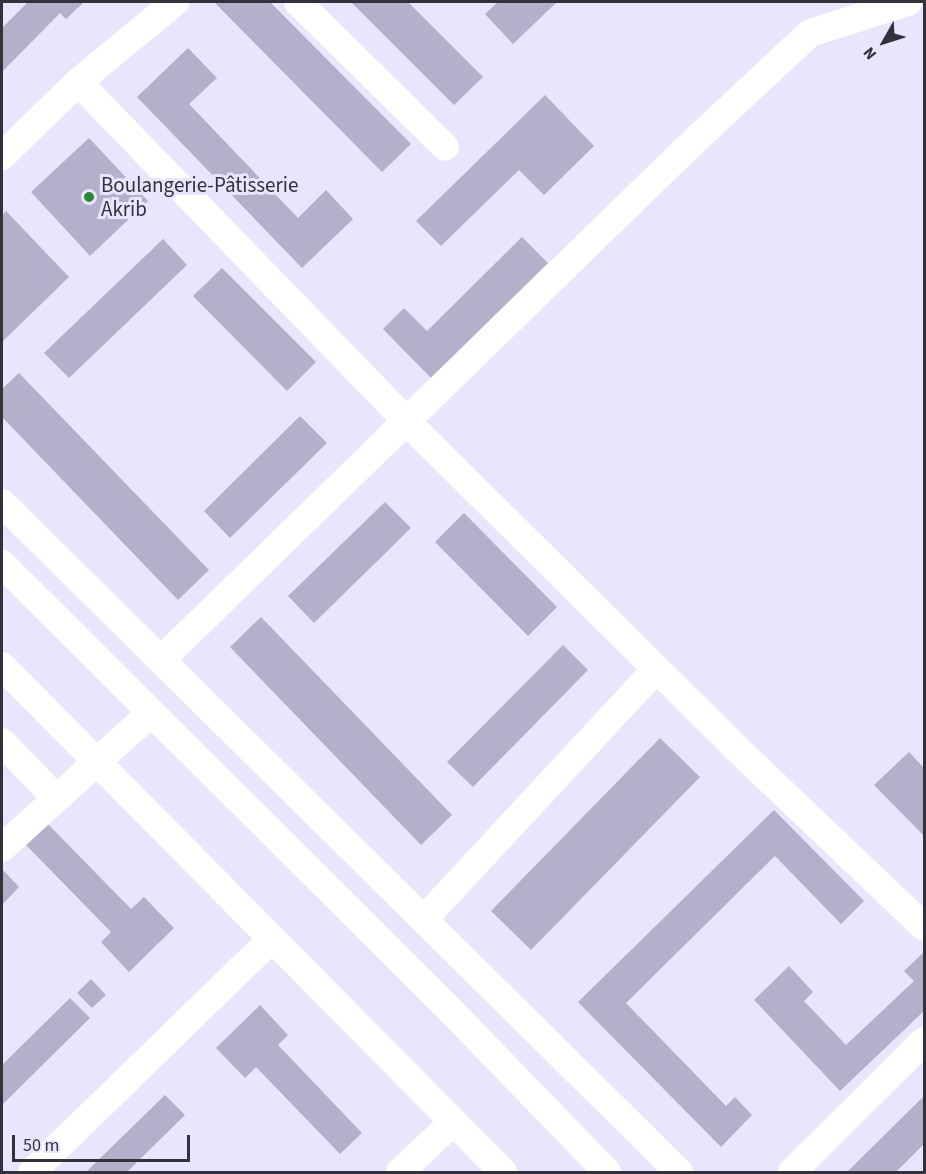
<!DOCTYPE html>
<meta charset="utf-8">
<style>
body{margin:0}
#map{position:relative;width:926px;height:1174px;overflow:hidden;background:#eae5fc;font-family:"Source Sans 3",sans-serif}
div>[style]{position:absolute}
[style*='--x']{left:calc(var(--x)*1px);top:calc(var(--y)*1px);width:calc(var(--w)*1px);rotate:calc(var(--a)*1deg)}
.building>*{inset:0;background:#b5afcb}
.minor>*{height:28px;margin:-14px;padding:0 14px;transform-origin:14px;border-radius:14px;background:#fff}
.dots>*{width:16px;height:16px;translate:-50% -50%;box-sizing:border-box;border:3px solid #eae5fc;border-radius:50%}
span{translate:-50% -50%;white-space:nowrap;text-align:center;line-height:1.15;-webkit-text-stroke:6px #eae5fc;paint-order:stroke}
.poi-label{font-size:21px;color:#33313c}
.left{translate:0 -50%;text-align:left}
.frame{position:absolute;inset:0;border:3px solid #33313c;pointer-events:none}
.north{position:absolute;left:854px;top:12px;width:60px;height:60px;-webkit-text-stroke:4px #eae5fc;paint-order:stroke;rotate:231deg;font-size:16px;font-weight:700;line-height:24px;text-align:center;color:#33313c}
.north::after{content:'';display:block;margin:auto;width:21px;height:27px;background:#33313c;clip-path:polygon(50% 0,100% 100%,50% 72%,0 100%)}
.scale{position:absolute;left:12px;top:1135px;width:178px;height:27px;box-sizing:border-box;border:3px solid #33313c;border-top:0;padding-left:8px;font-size:18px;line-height:21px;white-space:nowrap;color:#33313c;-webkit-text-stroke:4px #eae5fc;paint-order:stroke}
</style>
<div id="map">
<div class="building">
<i style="clip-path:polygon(28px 2px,84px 2px,66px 19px,60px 13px,2px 72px,2px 28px)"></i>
<i style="clip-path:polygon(217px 2px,270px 2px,411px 144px,382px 172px,215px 3px)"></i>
<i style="clip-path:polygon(351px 2px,408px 2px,483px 77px,454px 105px)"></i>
<i style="clip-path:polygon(498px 2px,557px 2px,513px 44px,485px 14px)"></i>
<i style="clip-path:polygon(188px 48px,217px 78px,189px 104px,298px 218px,326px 190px,353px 219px,302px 268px,137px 97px)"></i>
<i style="clip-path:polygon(545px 95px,594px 146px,544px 195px,519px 170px,441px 246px,416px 221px)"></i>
<i style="clip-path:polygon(89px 138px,148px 201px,90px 256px,31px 192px)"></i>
<i style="clip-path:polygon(6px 211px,69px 277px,2px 342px,2px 216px)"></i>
<i style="clip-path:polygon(522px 237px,548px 263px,431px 378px,383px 329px,404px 308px,427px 331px)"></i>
<i style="clip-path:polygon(163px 239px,187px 265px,69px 378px,44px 353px)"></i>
<i style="clip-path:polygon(222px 268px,316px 362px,287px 391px,193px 296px)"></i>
<i style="clip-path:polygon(19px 373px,209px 570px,178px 600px,2px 417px,2px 389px)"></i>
<i style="clip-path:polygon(300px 416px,327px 443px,230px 538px,204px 511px)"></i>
<i style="clip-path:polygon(385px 502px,411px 528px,314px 623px,288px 596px)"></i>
<i style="clip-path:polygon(464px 513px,557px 607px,528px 636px,435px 542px)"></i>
<i style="clip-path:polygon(261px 617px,452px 815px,421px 845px,230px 647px)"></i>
<i style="clip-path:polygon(563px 645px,588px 670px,473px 787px,447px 762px)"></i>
<i style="clip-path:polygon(660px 738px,700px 777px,531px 950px,491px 911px)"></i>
<i style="clip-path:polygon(909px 752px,924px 768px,924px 836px,874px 785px)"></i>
<i style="clip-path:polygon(774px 810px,864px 901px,841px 924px,775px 856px,626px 1003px,726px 1106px,735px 1097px,752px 1115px,721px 1147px,578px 1002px)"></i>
<i style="clip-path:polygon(48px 824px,131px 909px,144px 897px,174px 928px,129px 972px,101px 942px,111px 932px,26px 845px)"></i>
<i style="clip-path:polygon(2px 869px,19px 887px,2px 905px)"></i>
<i style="clip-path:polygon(924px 952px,924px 1011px,840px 1091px,754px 1000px,789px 966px,813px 992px,804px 1001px,846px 1045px,914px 981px,904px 971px)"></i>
<i style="clip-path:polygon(91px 979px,106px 995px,92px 1008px,77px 993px)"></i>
<i style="clip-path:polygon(70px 998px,90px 1018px,2px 1105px,2px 1065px)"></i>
<i style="clip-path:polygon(260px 1005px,288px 1035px,278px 1045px,362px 1133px,340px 1154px,256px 1067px,245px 1078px,216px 1048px)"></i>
<i style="clip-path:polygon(165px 1095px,185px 1115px,127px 1172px,86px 1172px)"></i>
<i style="clip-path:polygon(924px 1096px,924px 1144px,896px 1172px,847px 1172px)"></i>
</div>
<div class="minor">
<i style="--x:298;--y:2;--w:206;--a:44.6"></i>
<i style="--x:78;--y:82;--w:472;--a:45.9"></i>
<i style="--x:406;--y:421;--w:462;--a:44.7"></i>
<i style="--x:734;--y:746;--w:262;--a:43.6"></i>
<i style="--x:2;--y:156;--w:106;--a:-44.2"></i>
<i style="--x:78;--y:82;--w:126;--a:-39.5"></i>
<i style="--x:2;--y:503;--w:952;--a:44.66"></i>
<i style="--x:2;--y:564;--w:636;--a:44.87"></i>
<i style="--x:453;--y:1013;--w:221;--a:45.9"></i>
<i style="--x:161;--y:660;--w:734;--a:-44.23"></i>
<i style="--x:687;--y:148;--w:168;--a:-43.1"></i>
<i style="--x:810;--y:33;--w:103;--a:-17.6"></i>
<i style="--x:2;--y:666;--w:712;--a:45.28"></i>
<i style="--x:2;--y:742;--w:76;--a:46.1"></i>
<i style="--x:2;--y:848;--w:200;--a:-42.2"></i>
<i style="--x:424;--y:919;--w:341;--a:-47.1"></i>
<i style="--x:32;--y:1172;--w:334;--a:-44.2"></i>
<i style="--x:400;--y:1172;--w:73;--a:-43.3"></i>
<i style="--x:792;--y:1172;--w:186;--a:-44.8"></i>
</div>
<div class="dots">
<i style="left:89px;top:197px;background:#2b8637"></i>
</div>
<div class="poi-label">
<span class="left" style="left:101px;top:197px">Boulangerie-Pâtisserie<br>Akrib</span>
</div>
<div class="frame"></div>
<div class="north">N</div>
<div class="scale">50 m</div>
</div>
